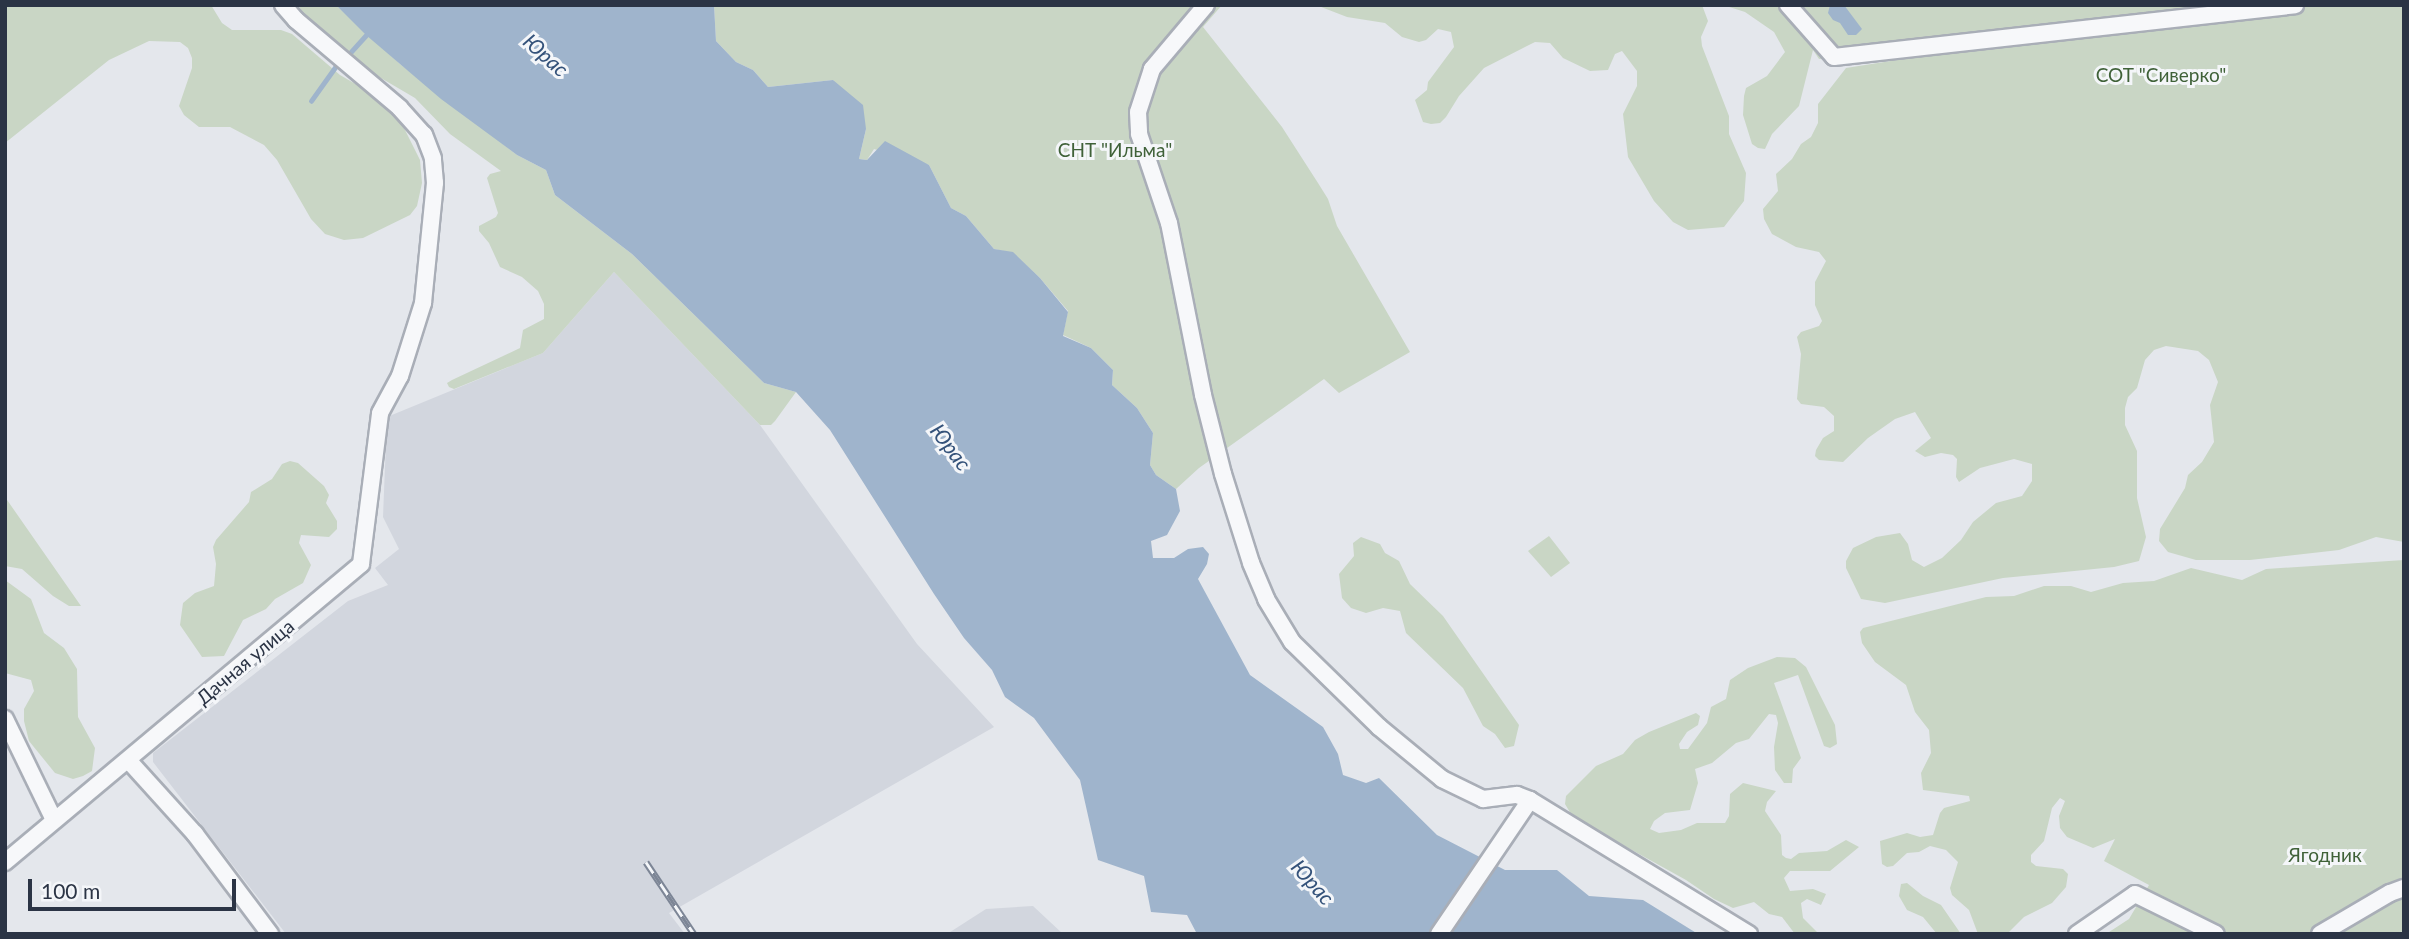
<!DOCTYPE html>
<meta charset="utf-8">
<style>
body{margin:0}
#map{position:relative;width:2409px;height:939px;overflow:hidden;background:#e4e7ec;font-family:Lato,sans-serif}
div>[style]{position:absolute}
[style*='--x']{left:calc(var(--x)*1px);top:calc(var(--y)*1px);width:calc(var(--w)*1px);rotate:calc(var(--a)*1deg)}
.built>*{inset:0;background:#d2d6de}
.green>*{inset:0;background:#c9d6c5}
.water>*{inset:0;background:#9fb4cc}
.stream>*{height:4.5px;margin:-2.25px;padding:0 2.25px;transform-origin:2.25px;border-radius:2.25px;background:#9fb4cc}
.roads{filter:drop-shadow(2px 0 #a9aeb7) drop-shadow(-2px 0 #a9aeb7) drop-shadow(0 2px #a9aeb7) drop-shadow(0 -2px #a9aeb7)}
.minor>*{height:16px;margin:-8px;padding:0 8px;transform-origin:8px;border-radius:8px;background:#f7f8fa}
.rail>*{height:7px;margin-top:-3.5px;transform-origin:0;background:repeating-linear-gradient(90deg,#f4f6f9 0 13px,#7d8696 0 26px);box-sizing:border-box;border-block:2px solid #7d8696}
span{translate:-50% -50%;white-space:nowrap;text-align:center;line-height:1.15;-webkit-text-stroke:6px #f4f6f9;paint-order:stroke}
.park-label{font-size:19px;color:#3f6138}
.street-label{font-size:19px;color:#2b3445}
.water-label{font-size:21px;color:#34527a;font-style:italic}
.frame{position:absolute;inset:0;border:7px solid #2b3445;pointer-events:none}
.scale{position:absolute;left:28px;top:879px;width:208px;height:32px;box-sizing:border-box;border:4px solid #2b3445;border-top:0;padding-left:9px;font-size:21px;line-height:24px;white-space:nowrap;color:#2b3445;-webkit-text-stroke:5px #f4f6f9;paint-order:stroke}
</style>
<div id="map">
<div class="built">
<i style="clip-path:polygon(614px 272px,760px 425px,917px 644px,994px 727px,669px 913px,685px 934px,286px 934px,153px 762px,153px 753px,348px 601px,388px 585px,375px 568px,399px 549px,383px 517px,387px 417px,543px 353px)"></i>
<i style="clip-path:polygon(1033px 906px,1063px 934px,947px 934px,986px 909px)"></i>
</div>
<div class="green">
<i style="clip-path:polygon(5px 5px,211px 5px,222px 23px,232px 30px,281px 30px,292px 34px,340px 75px,371px 93px,398px 116px,420px 160px,422px 183px,417px 206px,410px 215px,363px 238px,344px 240px,325px 234px,311px 219px,277px 160px,264px 145px,230px 127px,199px 127px,184px 115px,179px 106px,192px 68px,192px 58px,188px 48px,180px 42px,149px 41px,109px 60px,5px 143px)"></i>
<i style="clip-path:polygon(298px 5px,336px 5px,400px 64px,517px 155px,546px 170px,555px 195px,632px 254px,764px 383px,796px 392px,775px 421px,771px 425px,760px 425px,614px 272px,543px 353px,454px 389px,449px 387px,447px 383px,452px 380px,520px 348px,523px 330px,544px 319px,544px 304px,538px 291px,522px 277px,500px 267px,489px 243px,479px 231px,479px 226px,496px 217px,498px 213px,487px 178px,490px 174px,501px 171px,450px 134px,415px 98px,357px 64px,309px 22px)"></i>
<i style="clip-path:polygon(714px 5px,1222px 5px,1203px 27px,1282px 127px,1318px 183px,1328px 199px,1337px 226px,1410px 352px,1339px 393px,1324px 379px,1199px 468px,1176px 489px,1156px 475px,1150px 465px,1153px 433px,1137px 408px,1112px 385px,1113px 370px,1091px 348px,1063px 335px,1068px 311px,1040px 278px,1013px 253px,994px 249px,966px 216px,951px 208px,929px 165px,874px 149px,867px 160px,859px 159px,866px 129px,833px 80px,768px 87px,753px 70px,736px 62px,716px 41px)"></i>
<i style="clip-path:polygon(1316px 5px,1702px 5px,1708px 21px,1701px 37px,1702px 46px,1729px 116px,1729px 134px,1746px 173px,1744px 201px,1724px 227px,1688px 230px,1673px 222px,1654px 201px,1628px 157px,1623px 114px,1637px 86px,1637px 71px,1622px 51px,1615px 54px,1608px 70px,1590px 71px,1563px 58px,1550px 43px,1535px 42px,1484px 68px,1459px 96px,1446px 117px,1440px 123px,1431px 124px,1423px 122px,1415px 100px,1427px 90px,1428px 82px,1454px 47px,1451px 32px,1438px 29px,1426px 40px,1419px 42px,1402px 37px,1385px 23px,1347px 17px)"></i>
<i style="clip-path:polygon(1723px 5px,2404px 5px,2404px 542px,2376px 537px,2339px 550px,2250px 560px,2196px 560px,2168px 552px,2159px 541px,2160px 529px,2185px 488px,2188px 475px,2202px 462px,2214px 442px,2210px 405px,2218px 382px,2209px 360px,2198px 351px,2166px 346px,2154px 350px,2145px 360px,2137px 388px,2128px 397px,2125px 408px,2125px 425px,2137px 451px,2137px 498px,2146px 537px,2139px 561px,2114px 567px,2003px 578px,1885px 603px,1861px 599px,1846px 568px,1846px 561px,1853px 548px,1876px 537px,1900px 533px,1908px 544px,1912px 560px,1924px 567px,1942px 558px,1961px 540px,1973px 522px,1996px 503px,2022px 496px,2032px 481px,2032px 464px,2014px 459px,1980px 468px,1959px 482px,1956px 477px,1957px 459px,1953px 455px,1941px 453px,1925px 457px,1915px 451px,1931px 438px,1915px 412px,1895px 419px,1868px 438px,1843px 462px,1819px 460px,1815px 456px,1816px 450px,1823px 438px,1834px 431px,1834px 416px,1824px 407px,1801px 404px,1797px 399px,1801px 354px,1797px 337px,1801px 332px,1819px 326px,1822px 321px,1815px 305px,1815px 282px,1826px 261px,1819px 252px,1796px 247px,1772px 234px,1764px 219px,1763px 209px,1778px 191px,1776px 174px,1792px 159px,1801px 144px,1811px 137px,1818px 123px,1818px 104px,1846px 68px,1961px 50px,1819px 59px,1813px 50px,1799px 106px,1772px 134px,1765px 149px,1758px 148px,1752px 144px,1743px 115px,1744px 96px,1746px 88px,1767px 76px,1785px 52px,1774px 32px,1745px 12px)"></i>
<i style="clip-path:polygon(290px 461px,298px 463px,324px 486px,329px 495px,326px 503px,337px 521px,337px 529px,329px 537px,301px 535px,299px 543px,311px 565px,303px 583px,275px 599px,266px 609px,243px 620px,224px 656px,202px 657px,180px 625px,183px 603px,195px 593px,214px 586px,216px 564px,213px 547px,216px 540px,249px 502px,251px 492px,272px 479px,282px 464px)"></i>
<i style="clip-path:polygon(5px 497px,81px 606px,69px 606px,53px 596px,22px 569px,5px 566px)"></i>
<i style="clip-path:polygon(1549px 536px,1570px 563px,1551px 577px,1528px 551px)"></i>
<i style="clip-path:polygon(1361px 537px,1380px 544px,1385px 553px,1399px 561px,1410px 584px,1443px 616px,1519px 725px,1514px 746px,1505px 748px,1495px 734px,1483px 726px,1463px 688px,1406px 633px,1400px 611px,1383px 608px,1366px 613px,1351px 608px,1342px 598px,1339px 574px,1354px 556px,1353px 543px)"></i>
<i style="clip-path:polygon(2404px 560px,2404px 934px,2106px 934px,2129px 919px,2149px 885px,2104px 861px,2115px 839px,2093px 848px,2067px 837px,2060px 828px,2059px 816px,2065px 801px,2060px 798px,2052px 808px,2044px 841px,2031px 855px,2031px 862px,2036px 866px,2063px 869px,2068px 874px,2066px 887px,2052px 903px,2024px 917px,2007px 934px,1978px 934px,1969px 910px,1952px 895px,1950px 888px,1958px 862px,1946px 850px,1930px 846px,1919px 852px,1907px 853px,1893px 866px,1887px 867px,1882px 864px,1880px 841px,1907px 833px,1920px 837px,1933px 835px,1940px 813px,1944px 808px,1970px 801px,1969px 796px,1923px 790px,1921px 773px,1931px 753px,1929px 730px,1915px 712px,1906px 685px,1875px 662px,1862px 643px,1860px 632px,1863px 628px,1986px 597px,2014px 596px,2044px 586px,2071px 586px,2091px 592px,2123px 583px,2154px 581px,2191px 568px,2242px 580px,2266px 569px)"></i>
<i style="clip-path:polygon(5px 580px,31px 599px,44px 633px,64px 648px,77px 669px,78px 717px,95px 748px,92px 771px,83px 776px,73px 779px,55px 773px,29px 741px,24px 721px,24px 709px,34px 691px,31px 680px,5px 673px)"></i>
<i style="clip-path:polygon(1777px 657px,1795px 658px,1806px 667px,1835px 725px,1837px 744px,1830px 748px,1824px 746px,1798px 675px,1774px 683px,1801px 758px,1793px 769px,1792px 783px,1784px 783px,1775px 770px,1774px 747px,1778px 723px,1776px 715px,1769px 714px,1749px 739px,1736px 743px,1712px 763px,1695px 769px,1698px 783px,1690px 810px,1665px 813px,1654px 821px,1650px 829px,1659px 833px,1681px 830px,1697px 823px,1725px 823px,1729px 816px,1730px 794px,1743px 783px,1776px 791px,1767px 802px,1765px 811px,1781px 835px,1782px 855px,1786px 858px,1791px 859px,1799px 853px,1827px 851px,1846px 840px,1859px 847px,1830px 871px,1790px 871px,1784px 878px,1790px 891px,1813px 889px,1826px 894px,1821px 905px,1807px 899px,1801px 903px,1803px 918px,1819px 934px,1795px 934px,1782px 917px,1769px 914px,1754px 902px,1733px 908px,1714px 899px,1686px 880px,1585px 824px,1571px 814px,1565px 804px,1566px 796px,1596px 766px,1623px 754px,1635px 740px,1649px 732px,1696px 713px,1700px 716px,1698px 725px,1687px 732px,1679px 744px,1680px 749px,1688px 749px,1707px 723px,1711px 707px,1726px 699px,1730px 680px,1748px 668px)"></i>
<i style="clip-path:polygon(1907px 883px,1923px 896px,1941px 905px,1961px 934px,1937px 934px,1923px 917px,1907px 910px,1899px 896px,1901px 884px)"></i>
</div>
<div class="water">
<i style="clip-path:polygon(336px 5px,714px 5px,716px 41px,736px 62px,753px 70px,768px 87px,833px 80px,863px 105px,866px 129px,859px 159px,867px 160px,885px 141px,929px 165px,951px 208px,966px 216px,994px 249px,1013px 252px,1040px 278px,1068px 312px,1063px 336px,1091px 348px,1113px 370px,1112px 385px,1137px 408px,1153px 433px,1150px 465px,1156px 475px,1176px 489px,1180px 511px,1167px 535px,1151px 541px,1153px 558px,1174px 558px,1188px 549px,1203px 547px,1209px 554px,1207px 564px,1198px 579px,1250px 675px,1323px 727px,1338px 754px,1343px 775px,1366px 783px,1379px 778px,1437px 835px,1505px 870px,1557px 870px,1589px 896px,1643px 900px,1698px 934px,1197px 934px,1187px 915px,1151px 912px,1144px 876px,1098px 860px,1080px 780px,1034px 718px,1005px 697px,992px 670px,964px 638px,934px 594px,830px 430px,796px 392px,764px 383px,632px 254px,555px 195px,546px 170px,517px 155px,441px 99px,366px 35px)"></i>
<i style="clip-path:polygon(1830px 5px,1844px 5px,1862px 29px,1856px 35px,1848px 35px,1840px 23px,1833px 20px,1828px 13px)"></i>
</div>
<div class="stream">
<i style="--x:349;--y:54;--w:25;--a:-48"></i>
<i style="--x:311;--y:101;--w:43;--a:-54.5"></i>
</div>
<div class="roads">
<div class="minor">
<i style="--x:1206;--y:5;--w:84;--a:130.2"></i>
<i style="--x:1152;--y:69;--w:45;--a:108"></i>
<i style="--x:1138;--y:112;--w:22;--a:87"></i>
<i style="--x:1139;--y:134;--w:94;--a:71.4"></i>
<i style="--x:1169;--y:223;--w:175;--a:78.8"></i>
<i style="--x:1203;--y:395;--w:81;--a:75.8"></i>
<i style="--x:1223;--y:474;--w:93;--a:72.5"></i>
<i style="--x:1251;--y:563;--w:39;--a:67"></i>
<i style="--x:1266;--y:599;--w:50;--a:58.8"></i>
<i style="--x:1292;--y:642;--w:122;--a:44.3"></i>
<i style="--x:1379;--y:727;--w:82;--a:39.5"></i>
<i style="--x:1442;--y:779;--w:46;--a:26"></i>
<i style="--x:1483;--y:799;--w:34;--a:-7"></i>
<i style="--x:1517;--y:795;--w:14;--a:21"></i>
<i style="--x:1530;--y:800;--w:257;--a:31.5"></i>
<i style="--x:1788;--y:5;--w:69;--a:48.5"></i>
<i style="--x:1834;--y:57;--w:464;--a:-6.4"></i>
<i style="--x:5;--y:719;--w:112;--a:64.1"></i>
<i style="--x:129;--y:761;--w:98;--a:47.9"></i>
<i style="--x:195;--y:834;--w:125;--a:53.1"></i>
<i style="--x:5;--y:862;--w:464;--a:-39.9"></i>
<i style="--x:361;--y:564;--w:152;--a:-82.8"></i>
<i style="--x:380;--y:413;--w:42;--a:-61.6"></i>
<i style="--x:400;--y:376;--w:77;--a:-72.5"></i>
<i style="--x:423;--y:303;--w:121;--a:-84.3"></i>
<i style="--x:435;--y:183;--w:25;--a:-95"></i>
<i style="--x:433;--y:158;--w:25;--a:-111"></i>
<i style="--x:424;--y:135;--w:36;--a:-132"></i>
<i style="--x:400;--y:108;--w:136;--a:-139.8"></i>
<i style="--x:296;--y:20;--w:20;--a:-131"></i>
<i style="--x:1439;--y:934;--w:162;--a:-55.8"></i>
<i style="--x:2077;--y:934;--w:70;--a:-34.6"></i>
<i style="--x:2135;--y:894;--w:90;--a:26.3"></i>
<i style="--x:2320;--y:934;--w:81;--a:-30.4"></i>
<i style="--x:2390;--y:893;--w:15;--a:-20"></i>
</div>
</div>
<div class="rail">
<i style="--x:646;--y:862;--w:87;--a:56.3"></i>
</div>
<div class="park-label">
<span style="left:2161px;top:75px">СОТ "Сиверко"</span>
<span style="left:1115px;top:150px">СНТ "Ильма"</span>
<span style="left:2325px;top:855px">Ягодник</span>
</div>
<div class="street-label">
<span style="left:245px;top:662px;rotate:-40deg">Дачная улица</span>
</div>
<div class="water-label">
<span style="left:546px;top:55px;rotate:42deg">Юрас</span>
<span style="left:951px;top:447px;rotate:53deg">Юрас</span>
<span style="left:1313px;top:882px;rotate:48deg">Юрас</span>
</div>
<div class="frame"></div>
<div class="scale">100 m</div>
</div>
